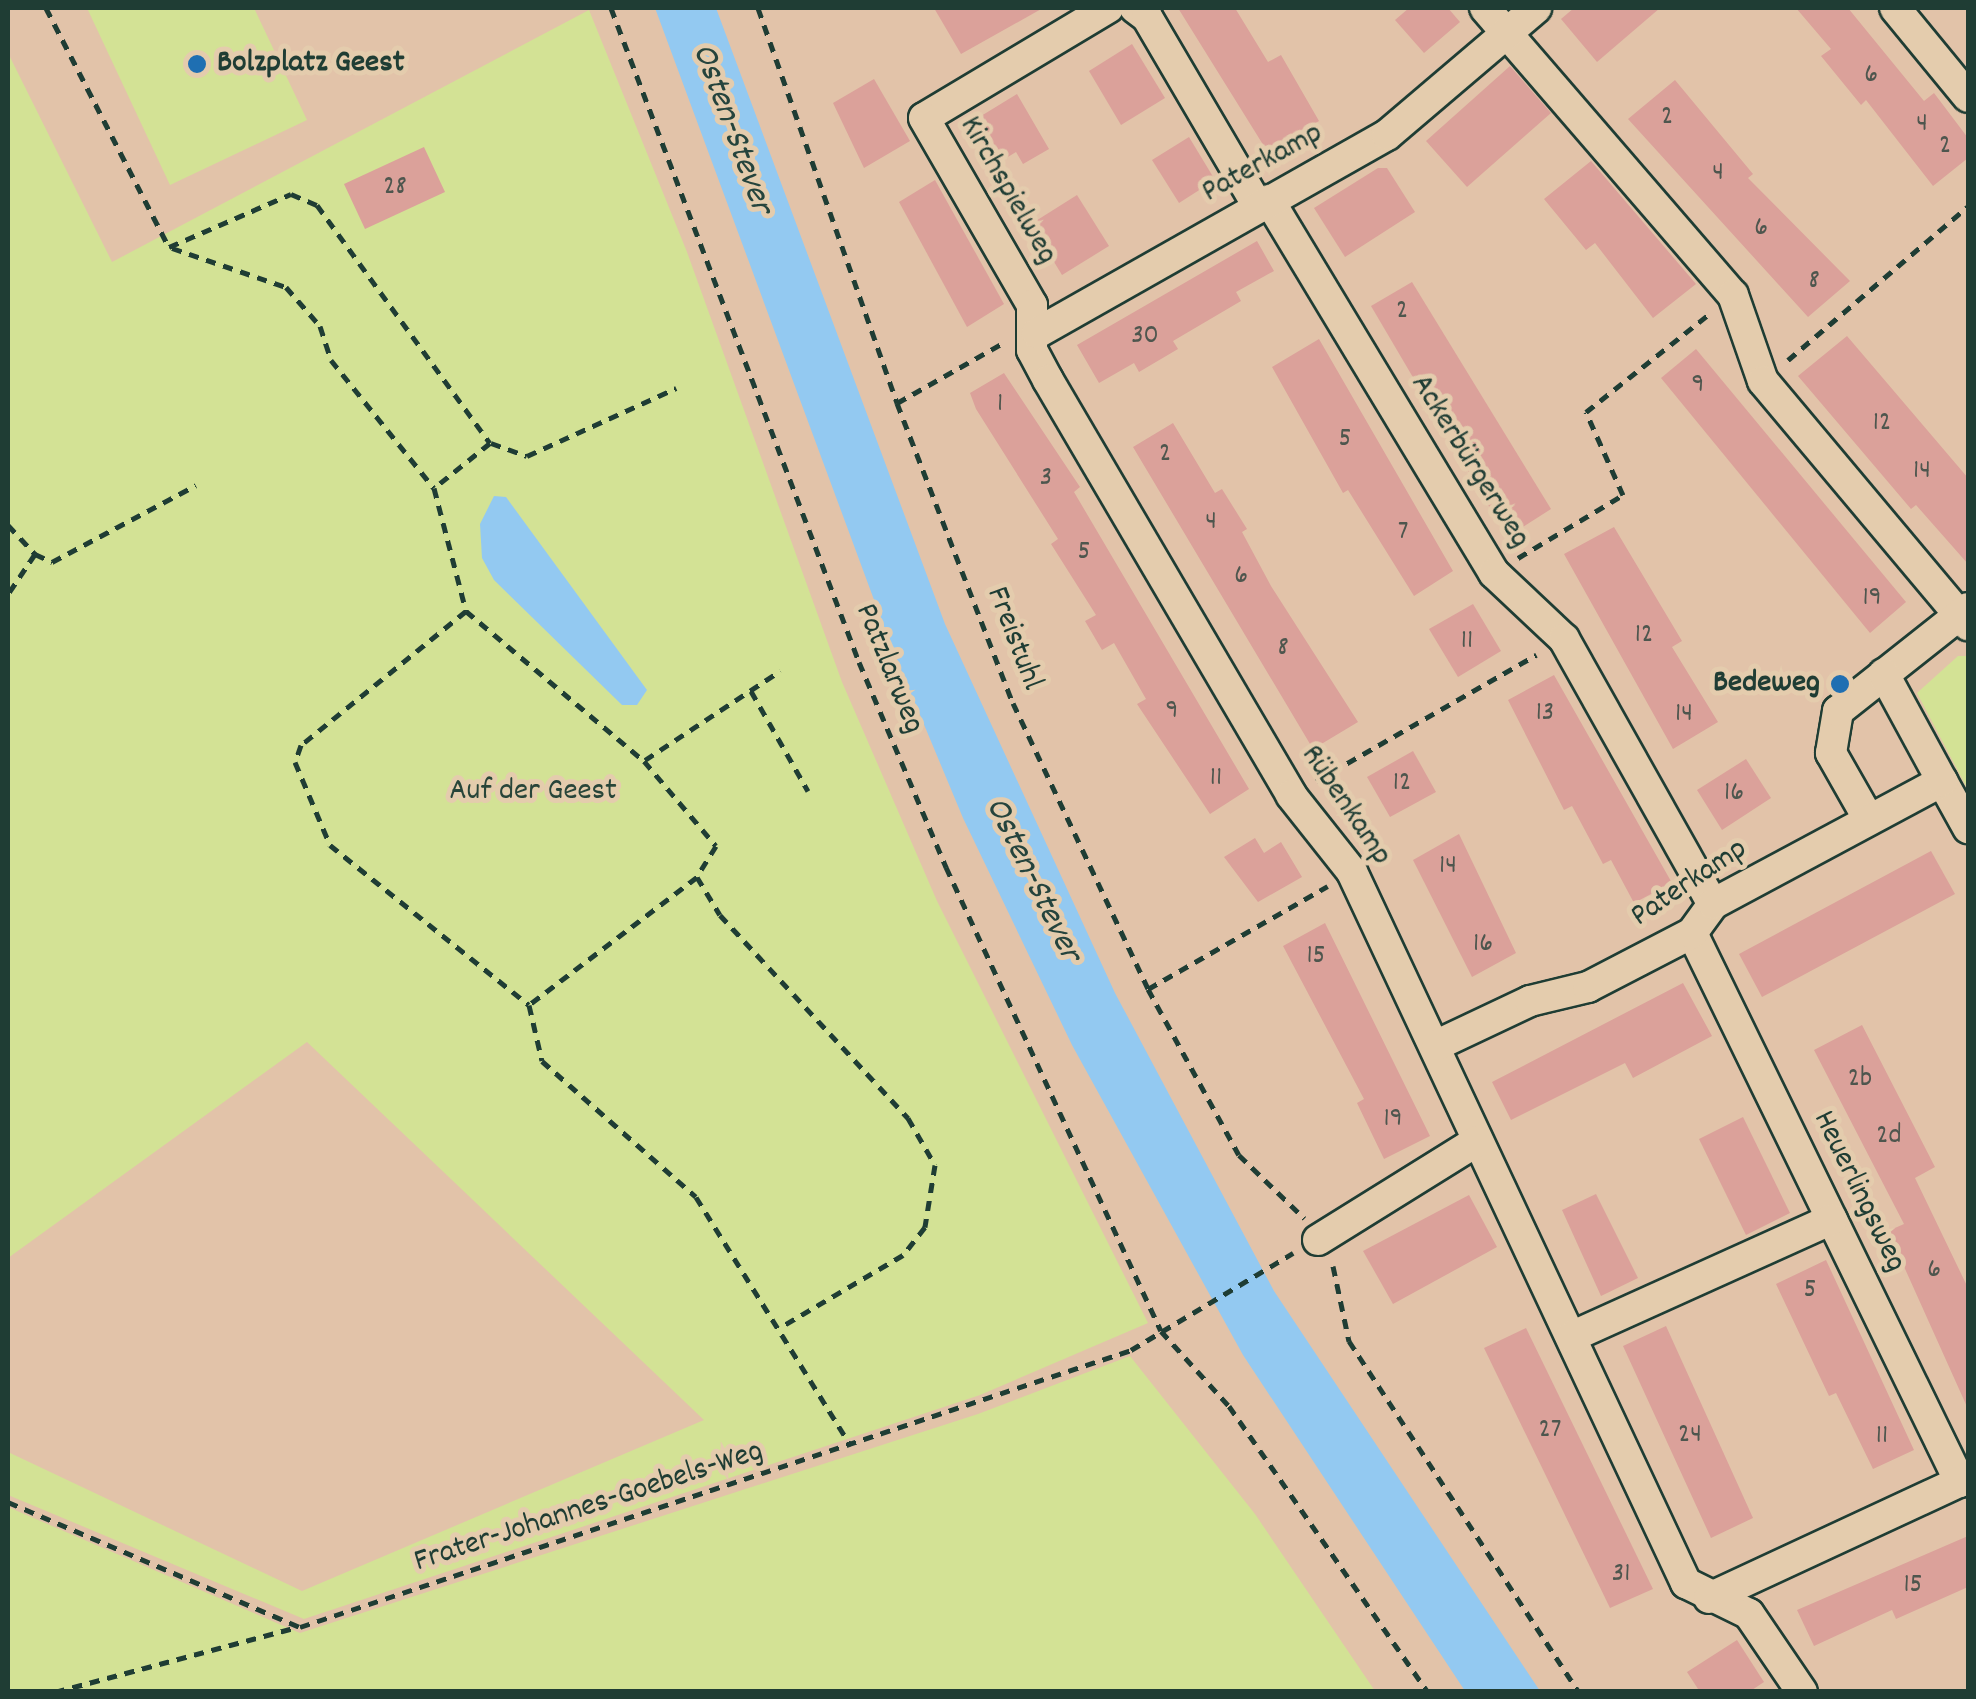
<!DOCTYPE html>
<meta charset="utf-8">
<style>
body{margin:0}
#map{position:relative;width:1976px;height:1699px;overflow:hidden;background:#e2c3a9;font-family:Dekko,sans-serif}
div>[style]{position:absolute}
[style*='--x']{left:calc(var(--x)*1px);top:calc(var(--y)*1px);width:calc(var(--w)*1px);rotate:calc(var(--a)*1deg)}
.green>*{inset:0;background:#d3e295}
.water>*{inset:0;background:#93c9f1}
.building>*{inset:0;background:#dba19a}
.path>*{height:5px;margin-top:-2.5px;transform-origin:0;background:repeating-linear-gradient(90deg,#1f3d34 0 10px,transparent 0 18px)}
.roads{filter:drop-shadow(2px 0 #1f3d34) drop-shadow(-2px 0 #1f3d34) drop-shadow(0 2px #1f3d34) drop-shadow(0 -2px #1f3d34)}
.minor>*{height:30px;margin:-15px;padding:0 15px;transform-origin:15px;border-radius:15px;background:#e4ccad}
.dots>*{width:28px;height:28px;translate:-50% -50%;box-sizing:border-box;border:5px solid #e4ccad;border-radius:50%}
span{translate:-50% -50%;white-space:nowrap;text-align:center;line-height:1.15;-webkit-text-stroke:10px #e4ccad;paint-order:stroke}
.number-label{font-size:28px;color:#4e564e}
.number-label span{-webkit-text-stroke-width:0}
.poi-label{font-size:32px;color:#1f3d34;font-weight:700}
.left{translate:0 -50%;text-align:left}
.right{translate:-100% -50%;text-align:right}
.street-label{font-size:32px;color:#1f3d34}
.park-label{font-size:32px;color:#284539}
.water-label{font-size:35px;color:#25443d;font-style:italic}
.frame{position:absolute;inset:0;border:10px solid #1f3d34;pointer-events:none}
</style>
<div id="map">
<div class="green">
<i style="clip-path:polygon(87px 8px,254px 8px,307px 120px,170px 185px)"></i>
<i style="clip-path:polygon(589px 10px,687px 252px,842px 682px,937px 901px,1148px 1323px,980px 1395px,304px 1619px,8px 1495px,8px 1452px,302px 1591px,704px 1420px,307px 1042px,8px 1258px,8px 53px,112px 262px)"></i>
<i style="clip-path:polygon(1958px 656px,1968px 656px,1968px 790px,1917px 693px)"></i>
<i style="clip-path:polygon(1130px 1356px,1255px 1514px,1375px 1691px,8px 1691px,8px 1507px,300px 1633px,978px 1414px)"></i>
</div>
<div class="water">
<i style="clip-path:polygon(655px 8px,716px 8px,945px 624px,1115px 993px,1274px 1291px,1540px 1691px,1465px 1691px,1243px 1355px,1072px 1045px,963px 818px,890px 643px)"></i>
<i style="clip-path:polygon(494px 496px,506px 497px,647px 690px,637px 705px,622px 705px,494px 580px,482px 558px,480px 524px)"></i>
</div>
<div class="building">
<i style="clip-path:polygon(934px 8px,1043px 8px,961px 54px)"></i>
<i style="clip-path:polygon(1178px 8px,1235px 8px,1268px 62px,1281px 55px,1319px 121px,1267px 151px)"></i>
<i style="clip-path:polygon(1409px 8px,1448px 8px,1460px 22px,1424px 53px,1395px 20px)"></i>
<i style="clip-path:polygon(1574px 8px,1660px 8px,1597px 62px,1561px 19px)"></i>
<i style="clip-path:polygon(1796px 8px,1848px 8px,1924px 101px,1934px 93px,1968px 138px,1968px 158px,1933px 186px,1866px 100px,1861px 105px,1821px 56px,1831px 49px)"></i>
<i style="clip-path:polygon(1132px 44px,1165px 98px,1121px 125px,1089px 71px)"></i>
<i style="clip-path:polygon(1510px 66px,1551px 113px,1467px 187px,1426px 141px)"></i>
<i style="clip-path:polygon(874px 79px,910px 141px,864px 168px,833px 103px)"></i>
<i style="clip-path:polygon(1675px 80px,1753px 174px,1748px 178px,1850px 281px,1808px 317px,1628px 119px)"></i>
<i style="clip-path:polygon(1017px 94px,1049px 149px,1023px 164px,1016px 152px,993px 166px,968px 124px)"></i>
<i style="clip-path:polygon(1189px 137px,1215px 180px,1179px 203px,1152px 160px)"></i>
<i style="clip-path:polygon(424px 147px,445px 192px,365px 229px,344px 184px)"></i>
<i style="clip-path:polygon(1591px 161px,1696px 284px,1653px 318px,1595px 243px,1586px 250px,1544px 199px)"></i>
<i style="clip-path:polygon(1378px 168px,1387px 168px,1415px 212px,1345px 257px,1314px 208px)"></i>
<i style="clip-path:polygon(935px 180px,1004px 304px,967px 327px,899px 202px)"></i>
<i style="clip-path:polygon(1077px 195px,1109px 246px,1062px 275px,1031px 224px)"></i>
<i style="clip-path:polygon(1257px 241px,1274px 271px,1236px 292px,1241px 301px,1173px 341px,1178px 349px,1139px 372px,1134px 363px,1099px 383px,1077px 345px)"></i>
<i style="clip-path:polygon(1412px 282px,1551px 509px,1507px 537px,1371px 306px)"></i>
<i style="clip-path:polygon(1847px 336px,1968px 478px,1968px 564px,1916px 505px,1911px 509px,1798px 376px)"></i>
<i style="clip-path:polygon(1319px 339px,1453px 571px,1414px 596px,1348px 490px,1343px 493px,1272px 367px)"></i>
<i style="clip-path:polygon(1696px 349px,1906px 602px,1870px 633px,1661px 378px)"></i>
<i style="clip-path:polygon(1004px 373px,1080px 487px,1074px 492px,1249px 789px,1210px 814px,1137px 704px,1146px 699px,1114px 643px,1102px 650px,1085px 621px,1096px 615px,1051px 544px,1058px 539px,976px 409px,970px 393px)"></i>
<i style="clip-path:polygon(1173px 423px,1215px 493px,1222px 489px,1247px 529px,1242px 532px,1271px 586px,1358px 722px,1313px 749px,1133px 447px)"></i>
<i style="clip-path:polygon(1614px 527px,1682px 641px,1672px 647px,1718px 722px,1673px 749px,1564px 554px)"></i>
<i style="clip-path:polygon(1473px 604px,1501px 651px,1458px 677px,1429px 629px)"></i>
<i style="clip-path:polygon(1554px 675px,1672px 883px,1634px 903px,1611px 860px,1603px 864px,1572px 806px,1564px 810px,1508px 700px)"></i>
<i style="clip-path:polygon(1413px 751px,1436px 792px,1390px 817px,1367px 777px)"></i>
<i style="clip-path:polygon(1746px 759px,1771px 798px,1722px 830px,1697px 790px)"></i>
<i style="clip-path:polygon(1459px 834px,1516px 953px,1472px 977px,1413px 860px)"></i>
<i style="clip-path:polygon(1255px 838px,1264px 853px,1281px 842px,1302px 877px,1258px 902px,1224px 857px)"></i>
<i style="clip-path:polygon(1931px 851px,1955px 894px,1762px 997px,1739px 954px)"></i>
<i style="clip-path:polygon(1325px 923px,1430px 1136px,1384px 1159px,1357px 1103px,1364px 1099px,1283px 946px)"></i>
<i style="clip-path:polygon(1683px 983px,1712px 1036px,1633px 1078px,1625px 1063px,1511px 1120px,1492px 1082px)"></i>
<i style="clip-path:polygon(1862px 1025px,1935px 1167px,1915px 1178px,1968px 1288px,1968px 1409px,1888px 1231px,1904px 1224px,1814px 1050px)"></i>
<i style="clip-path:polygon(1743px 1117px,1790px 1213px,1746px 1235px,1699px 1139px)"></i>
<i style="clip-path:polygon(1596px 1194px,1638px 1278px,1601px 1296px,1562px 1210px)"></i>
<i style="clip-path:polygon(1469px 1195px,1497px 1247px,1393px 1304px,1363px 1251px)"></i>
<i style="clip-path:polygon(1826px 1260px,1914px 1450px,1873px 1469px,1836px 1393px,1829px 1396px,1776px 1284px)"></i>
<i style="clip-path:polygon(1666px 1326px,1753px 1518px,1711px 1538px,1623px 1346px)"></i>
<i style="clip-path:polygon(1526px 1328px,1653px 1589px,1610px 1608px,1484px 1348px)"></i>
<i style="clip-path:polygon(1968px 1536px,1968px 1587px,1896px 1619px,1892px 1610px,1814px 1646px,1797px 1610px)"></i>
<i style="clip-path:polygon(1737px 1640px,1764px 1682px,1749px 1692px,1700px 1692px,1687px 1672px)"></i>
</div>
<div class="path">
<i style="--x:46;--y:8;--w:269;--a:62.8"></i>
<i style="--x:169;--y:247;--w:133;--a:-23.5"></i>
<i style="--x:291;--y:194;--w:28;--a:23"></i>
<i style="--x:317;--y:205;--w:294;--a:54"></i>
<i style="--x:490;--y:443;--w:72;--a:141.2"></i>
<i style="--x:434;--y:488;--w:127;--a:75.4"></i>
<i style="--x:466;--y:611;--w:233;--a:40.1"></i>
<i style="--x:644;--y:761;--w:111;--a:49.7"></i>
<i style="--x:716;--y:846;--w:36;--a:122"></i>
<i style="--x:697;--y:877;--w:211;--a:142.7"></i>
<i style="--x:529;--y:1005;--w:57;--a:76.9"></i>
<i style="--x:542;--y:1061;--w:205;--a:41.4"></i>
<i style="--x:696;--y:1197;--w:293;--a:58.1"></i>
<i style="--x:611;--y:8;--w:699;--a:69.23"></i>
<i style="--x:859;--y:662;--w:223;--a:67"></i>
<i style="--x:946;--y:867;--w:511;--a:65.14"></i>
<i style="--x:1161;--y:1331;--w:101;--a:47.8"></i>
<i style="--x:1229;--y:1406;--w:348;--a:55.2"></i>
<i style="--x:758;--y:8;--w:419;--a:70.6"></i>
<i style="--x:897;--y:403;--w:322;--a:68.9"></i>
<i style="--x:1013;--y:703;--w:316;--a:64.7"></i>
<i style="--x:1148;--y:989;--w:189;--a:61.3"></i>
<i style="--x:1239;--y:1155;--w:91;--a:44.1"></i>
<i style="--x:172;--y:248;--w:120;--a:18.9"></i>
<i style="--x:286;--y:287;--w:52;--a:48.9"></i>
<i style="--x:320;--y:326;--w:36;--a:72"></i>
<i style="--x:331;--y:360;--w:164;--a:51.2"></i>
<i style="--x:1788;--y:360;--w:237;--a:-40.5"></i>
<i style="--x:897;--y:403;--w:122;--a:-29.5"></i>
<i style="--x:491;--y:443;--w:38;--a:20"></i>
<i style="--x:527;--y:456;--w:164;--a:-24.5"></i>
<i style="--x:8;--y:525;--w:40;--a:47"></i>
<i style="--x:35;--y:554;--w:48;--a:124"></i>
<i style="--x:35;--y:554;--w:19;--a:25"></i>
<i style="--x:52;--y:562;--w:163;--a:-28.1"></i>
<i style="--x:1518;--y:558;--w:122;--a:-31"></i>
<i style="--x:1623;--y:495;--w:91;--a:-114"></i>
<i style="--x:1586;--y:412;--w:156;--a:-38.5"></i>
<i style="--x:466;--y:611;--w:213;--a:140.9"></i>
<i style="--x:301;--y:745;--w:18;--a:109"></i>
<i style="--x:295;--y:762;--w:90;--a:67.1"></i>
<i style="--x:330;--y:845;--w:255;--a:38.8"></i>
<i style="--x:751;--y:691;--w:115;--a:60.3"></i>
<i style="--x:645;--y:760;--w:162;--a:-33.4"></i>
<i style="--x:1316;--y:781;--w:254;--a:-29.8"></i>
<i style="--x:697;--y:877;--w:44;--a:58.8"></i>
<i style="--x:720;--y:915;--w:277;--a:47.2"></i>
<i style="--x:908;--y:1118;--w:54;--a:60.1"></i>
<i style="--x:935;--y:1165;--w:63;--a:99.2"></i>
<i style="--x:925;--y:1227;--w:36;--a:128"></i>
<i style="--x:903;--y:1255;--w:142;--a:149.5"></i>
<i style="--x:1148;--y:989;--w:207;--a:-29.8"></i>
<i style="--x:1333;--y:1266;--w:77;--a:78"></i>
<i style="--x:1349;--y:1341;--w:420;--a:56.8"></i>
<i style="--x:8;--y:1502;--w:318;--a:23.2"></i>
<i style="--x:300;--y:1627;--w:876;--a:-18.43"></i>
<i style="--x:1131;--y:1350;--w:189;--a:-30.9"></i>
<i style="--x:55;--y:1692;--w:252;--a:-15"></i>
</div>
<div class="roads">
<div class="minor">
<i style="--x:1108;--y:8;--w:214;--a:149.1"></i>
<i style="--x:924;--y:118;--w:216;--a:60"></i>
<i style="--x:1032;--y:305;--w:45;--a:90"></i>
<i style="--x:1032;--y:350;--w:34;--a:62"></i>
<i style="--x:1048;--y:380;--w:481;--a:59.6"></i>
<i style="--x:1291;--y:795;--w:98;--a:51.6"></i>
<i style="--x:1352;--y:872;--w:786;--a:64.84"></i>
<i style="--x:1686;--y:1583;--w:70;--a:26.2"></i>
<i style="--x:1749;--y:1614;--w:94;--a:55.8"></i>
<i style="--x:1135;--y:8;--w:15;--a:37"></i>
<i style="--x:1147;--y:17;--w:219;--a:59.6"></i>
<i style="--x:1485;--y:8;--w:379;--a:49.2"></i>
<i style="--x:1733;--y:295;--w:91;--a:70.8"></i>
<i style="--x:1763;--y:381;--w:319;--a:50"></i>
<i style="--x:1895;--y:8;--w:115;--a:50.6"></i>
<i style="--x:1269;--y:200;--w:436;--a:58.9"></i>
<i style="--x:1494;--y:573;--w:96;--a:43.3"></i>
<i style="--x:1564;--y:639;--w:304;--a:60.7"></i>
<i style="--x:1037;--y:333;--w:402;--a:-29.5"></i>
<i style="--x:1387;--y:135;--w:196;--a:-40.4"></i>
<i style="--x:1942;--y:781;--w:54;--a:61"></i>
<i style="--x:1868;--y:818;--w:75;--a:-119.6"></i>
<i style="--x:1831;--y:753;--w:43;--a:-80.5"></i>
<i style="--x:1838;--y:711;--w:166;--a:-38.4"></i>
<i style="--x:1692;--y:933;--w:611;--a:63.98"></i>
<i style="--x:1437;--y:1045;--w:103;--a:-25.3"></i>
<i style="--x:1530;--y:1001;--w:60;--a:-13.6"></i>
<i style="--x:1588;--y:987;--w:117;--a:-27.4"></i>
<i style="--x:1692;--y:933;--w:36;--a:-54"></i>
<i style="--x:1713;--y:904;--w:260;--a:-28.2"></i>
<i style="--x:1942;--y:781;--w:122;--a:-118.5"></i>
<i style="--x:1318;--y:1240;--w:187;--a:-31.9"></i>
<i style="--x:1571;--y:1337;--w:286;--a:-24.3"></i>
<i style="--x:1709;--y:1598;--w:285;--a:-24.9"></i>
</div>
</div>
<div class="dots">
<i style="left:197px;top:64px;background:#1f6fb2"></i>
<i style="left:1840px;top:684px;background:#1f6fb2"></i>
</div>
<div class="number-label">
<span style="left:1871px;top:76px">6</span>
<span style="left:1667px;top:118px">2</span>
<span style="left:1922px;top:125px">4</span>
<span style="left:1945px;top:147px">2</span>
<span style="left:1718px;top:174px">4</span>
<span style="left:395px;top:188px">28</span>
<span style="left:1761px;top:229px">6</span>
<span style="left:1814px;top:282px">8</span>
<span style="left:1402px;top:312px">2</span>
<span style="left:1145px;top:337px">30</span>
<span style="left:1698px;top:386px">9</span>
<span style="left:1000px;top:405px">1</span>
<span style="left:1882px;top:424px">12</span>
<span style="left:1345px;top:440px">5</span>
<span style="left:1165px;top:455px">2</span>
<span style="left:1922px;top:472px">14</span>
<span style="left:1046px;top:479px">3</span>
<span style="left:1211px;top:523px">4</span>
<span style="left:1403px;top:533px">7</span>
<span style="left:1084px;top:553px">5</span>
<span style="left:1241px;top:577px">6</span>
<span style="left:1872px;top:599px">19</span>
<span style="left:1644px;top:636px">12</span>
<span style="left:1467px;top:642px">11</span>
<span style="left:1283px;top:649px">8</span>
<span style="left:1172px;top:712px">9</span>
<span style="left:1545px;top:714px">13</span>
<span style="left:1684px;top:715px">14</span>
<span style="left:1216px;top:779px">11</span>
<span style="left:1402px;top:784px">12</span>
<span style="left:1734px;top:794px">16</span>
<span style="left:1448px;top:867px">14</span>
<span style="left:1483px;top:945px">16</span>
<span style="left:1316px;top:957px">15</span>
<span style="left:1860px;top:1080px">2b</span>
<span style="left:1393px;top:1120px">19</span>
<span style="left:1889px;top:1137px">2d</span>
<span style="left:1934px;top:1271px">6</span>
<span style="left:1810px;top:1291px">5</span>
<span style="left:1550px;top:1431px">27</span>
<span style="left:1690px;top:1436px">24</span>
<span style="left:1882px;top:1437px">11</span>
<span style="left:1621px;top:1575px">31</span>
<span style="left:1913px;top:1586px">15</span>
</div>
<div class="poi-label">
<span class="left" style="left:217px;top:64px">Bolzplatz Geest</span>
<span class="right" style="left:1820px;top:684px">Bedeweg</span>
</div>
<div class="street-label">
<span style="left:1263px;top:164px;rotate:-29deg">Paterkamp</span>
<span style="left:1007px;top:191px;rotate:60deg">Kirchspielweg</span>
<span style="left:1469px;top:462px;rotate:58deg">Ackerbürgerweg</span>
<span style="left:1013px;top:639px;rotate:69deg">Freistuhl</span>
<span style="left:888px;top:669px;rotate:68deg">Patzlarweg</span>
<span style="left:1345px;top:806px;rotate:56deg">Rübenkamp</span>
<span style="left:1690px;top:884px;rotate:-34deg">Paterkamp</span>
<span style="left:1858px;top:1192px;rotate:64deg">Heuerlingsweg</span>
<span style="left:589px;top:1508px;rotate:-18deg">Frater-Johannes-Goebels-Weg</span>
</div>
<div class="park-label">
<span style="left:533px;top:792px">Auf der Geest</span>
</div>
<div class="water-label">
<span style="left:731px;top:129px;rotate:70deg">Osten-Stever</span>
<span style="left:1032px;top:880px;rotate:64deg">Osten-Stever</span>
</div>
<div class="frame"></div>
</div>
